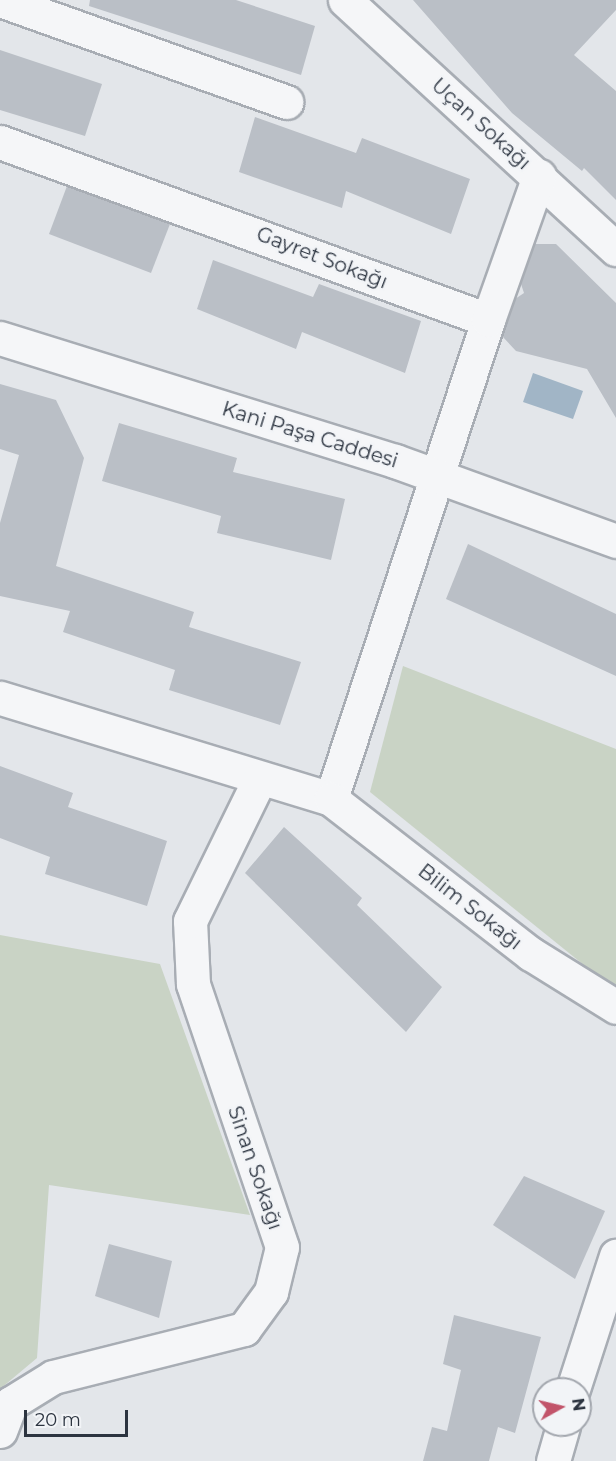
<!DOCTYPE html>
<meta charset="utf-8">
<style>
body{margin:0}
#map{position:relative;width:616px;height:1461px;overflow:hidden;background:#e3e6ea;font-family:Montserrat,sans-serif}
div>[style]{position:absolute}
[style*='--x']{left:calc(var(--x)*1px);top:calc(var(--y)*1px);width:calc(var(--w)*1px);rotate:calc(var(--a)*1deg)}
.green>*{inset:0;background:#c9d3c5}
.water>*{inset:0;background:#a1b5c6}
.building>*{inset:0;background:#babfc6}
.roads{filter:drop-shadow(2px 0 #a8adb4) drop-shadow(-2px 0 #a8adb4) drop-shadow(0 2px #a8adb4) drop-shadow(0 -2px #a8adb4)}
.minor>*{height:33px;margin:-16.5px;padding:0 16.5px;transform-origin:16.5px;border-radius:16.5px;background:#f5f6f8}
span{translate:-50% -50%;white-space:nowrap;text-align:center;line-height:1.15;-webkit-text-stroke:4.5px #f2f4f7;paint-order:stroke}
.street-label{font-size:20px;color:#2c3440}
.north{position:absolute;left:532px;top:1377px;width:60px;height:60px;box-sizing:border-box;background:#f2f4f7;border:2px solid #a3a7ae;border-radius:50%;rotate:82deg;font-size:16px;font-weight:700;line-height:24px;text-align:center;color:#2c3440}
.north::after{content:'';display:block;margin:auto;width:21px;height:27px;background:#c2546a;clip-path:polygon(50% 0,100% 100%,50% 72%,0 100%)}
.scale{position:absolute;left:24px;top:1410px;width:104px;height:27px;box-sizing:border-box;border:3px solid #2c3440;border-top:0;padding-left:8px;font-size:18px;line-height:21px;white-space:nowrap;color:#2c3440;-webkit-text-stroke:4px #f2f4f7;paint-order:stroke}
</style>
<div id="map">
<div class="green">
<i style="clip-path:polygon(403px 666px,616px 749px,616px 991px,370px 792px)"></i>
<i style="clip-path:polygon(0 935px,160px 964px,250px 1215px,49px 1185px,37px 1358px,0 1389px)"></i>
</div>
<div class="water">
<i style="clip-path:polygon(533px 373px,583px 391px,573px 419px,523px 402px)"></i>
</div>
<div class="building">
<i style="clip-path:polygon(90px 0,236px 0,315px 26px,301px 75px,89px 6px)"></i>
<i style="clip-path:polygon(413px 0,616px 0,616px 10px,574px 55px,616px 91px,616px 200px,584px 168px,582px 171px,512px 113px)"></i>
<i style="clip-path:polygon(0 50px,102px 84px,85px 136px,0 110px)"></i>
<i style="clip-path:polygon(255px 117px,356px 153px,362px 138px,470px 179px,451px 234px,346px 191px,342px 208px,239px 172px)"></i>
<i style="clip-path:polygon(67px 186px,170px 224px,151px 273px,49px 234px)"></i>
<i style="clip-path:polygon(535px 244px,556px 244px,616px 303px,616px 418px,587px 369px,516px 351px,502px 336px,515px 299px,524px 293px,521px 284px)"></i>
<i style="clip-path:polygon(213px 260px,313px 297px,319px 284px,421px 321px,405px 373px,302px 332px,296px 349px,197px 309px)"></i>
<i style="clip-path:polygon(0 384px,56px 400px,84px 458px,56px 566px,194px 612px,189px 627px,301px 662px,280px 725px,169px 690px,175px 670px,63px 632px,70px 611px,0 596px,0 523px,19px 455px,0 449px)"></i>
<i style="clip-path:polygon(119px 423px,237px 458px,233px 472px,345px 499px,331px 560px,217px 533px,221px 516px,102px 481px)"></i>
<i style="clip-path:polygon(468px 544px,616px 614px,616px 676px,446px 599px)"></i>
<i style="clip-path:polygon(0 766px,73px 793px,68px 807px,167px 841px,147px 906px,45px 874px,50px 857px,0 838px)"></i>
<i style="clip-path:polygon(284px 827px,362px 898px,357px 905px,442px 987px,406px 1032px,245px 873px)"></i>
<i style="clip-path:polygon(524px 1176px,605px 1211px,575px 1279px,493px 1225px)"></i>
<i style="clip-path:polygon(109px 1244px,172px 1261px,159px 1318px,95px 1296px)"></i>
<i style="clip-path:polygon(454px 1315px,541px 1337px,515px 1433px,498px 1427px,489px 1461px,423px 1461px,432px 1427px,447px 1431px,461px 1370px,443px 1364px)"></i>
</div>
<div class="roads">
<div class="minor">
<i style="--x:0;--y:0;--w:304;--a:19.6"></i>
<i style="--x:345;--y:0;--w:368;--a:42.6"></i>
<i style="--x:0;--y:142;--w:519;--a:20.04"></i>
<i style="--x:488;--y:320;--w:504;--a:108.15"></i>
<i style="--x:331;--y:799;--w:346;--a:-163"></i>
<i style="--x:488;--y:320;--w:153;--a:-70.5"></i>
<i style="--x:0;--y:338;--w:414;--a:17.3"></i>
<i style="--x:395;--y:461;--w:235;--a:19.9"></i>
<i style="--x:331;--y:799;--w:253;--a:37.8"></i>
<i style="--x:531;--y:954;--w:100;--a:31.9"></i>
<i style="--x:573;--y:1389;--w:140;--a:-72.1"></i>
<i style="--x:0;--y:1431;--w:30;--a:-69"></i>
<i style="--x:11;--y:1403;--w:49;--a:-31.8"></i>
<i style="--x:53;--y:1377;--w:197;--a:-14.1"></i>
<i style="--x:244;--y:1329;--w:46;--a:-53.9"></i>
<i style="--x:271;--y:1292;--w:46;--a:-76.3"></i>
<i style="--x:282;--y:1247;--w:278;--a:-108.7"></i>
<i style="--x:193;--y:984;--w:63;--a:-92.7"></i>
<i style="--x:190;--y:921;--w:157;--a:-63.9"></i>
<i style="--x:553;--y:1461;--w:37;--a:-74"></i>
</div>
</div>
<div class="street-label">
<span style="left:481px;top:124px;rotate:42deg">Uçan Sokağı</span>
<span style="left:322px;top:258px;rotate:21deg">Gayret Sokağı</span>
<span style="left:310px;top:435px;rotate:17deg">Kani Paşa Caddesi</span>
<span style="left:470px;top:907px;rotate:38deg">Bilim Sokağı</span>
<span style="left:255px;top:1168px;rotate:71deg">Sinan Sokağı</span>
</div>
<div class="north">N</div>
<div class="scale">20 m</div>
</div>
